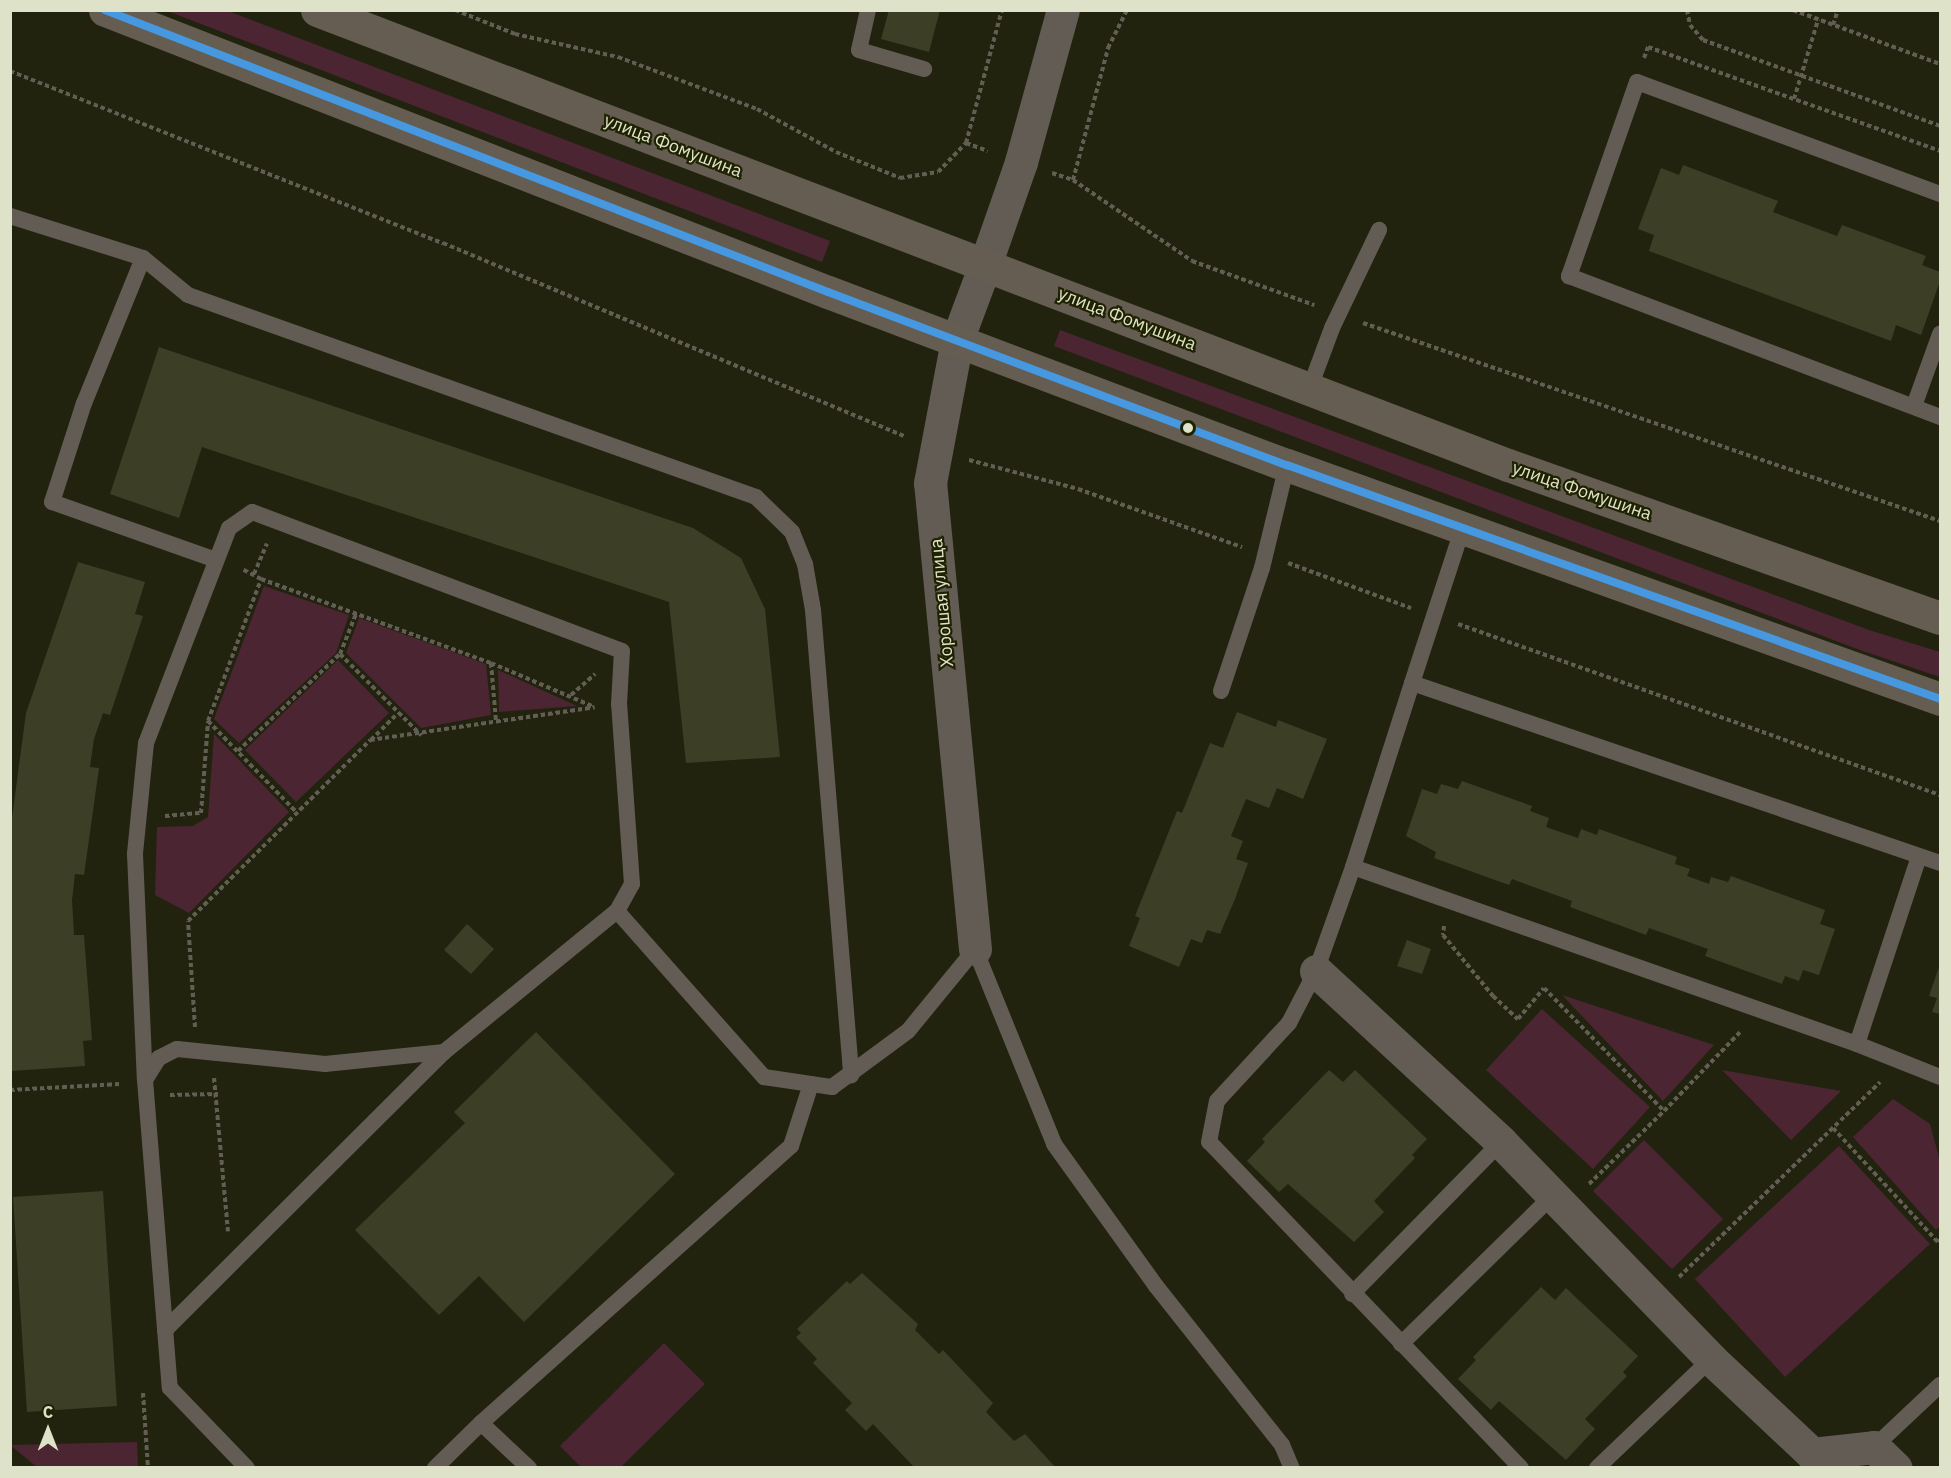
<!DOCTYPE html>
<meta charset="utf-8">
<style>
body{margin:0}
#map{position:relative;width:1951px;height:1478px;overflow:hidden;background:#21230f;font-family:"IBM Plex Sans",sans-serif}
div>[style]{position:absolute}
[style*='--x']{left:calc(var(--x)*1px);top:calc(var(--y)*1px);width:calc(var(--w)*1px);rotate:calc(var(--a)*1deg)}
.green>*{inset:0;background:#4c2533}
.building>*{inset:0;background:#3c3f26}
.path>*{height:4px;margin-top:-2px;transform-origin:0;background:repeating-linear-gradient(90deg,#625e54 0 4.5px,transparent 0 7.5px)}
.service>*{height:16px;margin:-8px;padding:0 8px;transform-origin:8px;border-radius:8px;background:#635c54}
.minor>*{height:33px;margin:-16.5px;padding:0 16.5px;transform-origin:16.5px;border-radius:16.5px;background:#635c54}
.tertiary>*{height:33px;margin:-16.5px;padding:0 16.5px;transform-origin:16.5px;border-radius:16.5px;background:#635c54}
.secondary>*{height:33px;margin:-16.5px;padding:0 16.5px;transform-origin:16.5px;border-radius:16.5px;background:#655d52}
.bus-1>*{height:8px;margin:-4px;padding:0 4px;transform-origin:4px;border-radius:4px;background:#4699e1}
.dots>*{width:16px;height:16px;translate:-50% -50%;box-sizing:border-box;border:3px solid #1f2200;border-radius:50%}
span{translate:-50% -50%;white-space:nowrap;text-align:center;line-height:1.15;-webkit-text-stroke:4.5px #1f2200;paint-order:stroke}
.street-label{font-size:18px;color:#dee2c9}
.frame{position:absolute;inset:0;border:12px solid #dee2c9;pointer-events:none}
.north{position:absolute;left:18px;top:1400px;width:60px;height:60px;-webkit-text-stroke:4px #1f2200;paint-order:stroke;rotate:0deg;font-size:16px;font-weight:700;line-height:24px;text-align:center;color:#dee2c9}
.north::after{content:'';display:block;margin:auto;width:21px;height:27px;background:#dee2c9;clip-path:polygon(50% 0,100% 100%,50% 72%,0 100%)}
</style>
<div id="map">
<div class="green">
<i style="clip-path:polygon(167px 11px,228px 11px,830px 241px,822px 262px)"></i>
<i style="clip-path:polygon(1060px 330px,1869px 630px,1940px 652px,1940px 677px,1860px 650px,1054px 346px)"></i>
<i style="clip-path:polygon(264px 586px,349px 615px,336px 653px,239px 743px,214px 719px)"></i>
<i style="clip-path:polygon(359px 618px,486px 664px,491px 715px,421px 728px,346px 653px)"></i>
<i style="clip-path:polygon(338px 660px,389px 713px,296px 802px,245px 750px)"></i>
<i style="clip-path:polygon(498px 670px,577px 706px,499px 712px)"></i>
<i style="clip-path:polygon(214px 734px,289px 812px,189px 913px,155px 895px,157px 827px,193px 826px,208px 817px)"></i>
<i style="clip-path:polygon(1562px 995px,1714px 1045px,1663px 1101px)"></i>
<i style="clip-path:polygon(1542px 1009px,1650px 1107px,1593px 1169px,1486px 1070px)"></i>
<i style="clip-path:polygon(1722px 1070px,1841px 1091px,1791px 1140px)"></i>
<i style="clip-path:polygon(1893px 1099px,1930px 1124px,1940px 1161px,1940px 1226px,1936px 1230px,1853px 1137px)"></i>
<i style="clip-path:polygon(1644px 1140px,1723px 1219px,1672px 1269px,1593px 1191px)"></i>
<i style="clip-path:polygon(1839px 1146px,1930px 1244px,1785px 1377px,1695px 1279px)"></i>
<i style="clip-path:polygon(664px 1343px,705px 1384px,621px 1467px,581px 1467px,560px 1446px)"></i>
<i style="clip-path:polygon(137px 1442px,138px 1468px,37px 1467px,10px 1445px)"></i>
</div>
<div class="building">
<i style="clip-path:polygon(889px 10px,940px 10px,929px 52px,881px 39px)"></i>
<i style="clip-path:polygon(1683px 165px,1778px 201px,1773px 212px,1837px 236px,1842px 225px,1926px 256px,1922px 265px,1940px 272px,1940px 281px,1921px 335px,1896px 325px,1891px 341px,1649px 251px,1654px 235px,1638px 229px,1661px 168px,1679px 175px)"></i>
<i style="clip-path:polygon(159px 347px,693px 528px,741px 558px,765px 609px,780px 757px,686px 763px,669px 602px,202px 447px,179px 518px,110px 494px)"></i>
<i style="clip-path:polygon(78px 562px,145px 582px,135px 614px,143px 616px,110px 715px,103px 713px,94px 739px,90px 767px,99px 768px,84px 875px,75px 874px,72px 900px,74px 935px,84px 935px,92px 1040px,83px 1041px,85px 1066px,11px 1071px,10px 833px,26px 713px)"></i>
<i style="clip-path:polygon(1237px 712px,1276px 727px,1278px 720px,1327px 739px,1303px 799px,1277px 788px,1269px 808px,1246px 799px,1231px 836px,1243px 841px,1236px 859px,1248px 863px,1235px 899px,1220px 934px,1207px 930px,1202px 943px,1191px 939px,1179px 967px,1129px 946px,1140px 918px,1135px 916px,1177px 811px,1182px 813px,1210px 743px,1223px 748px)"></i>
<i style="clip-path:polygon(1462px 781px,1532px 806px,1530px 811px,1549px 818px,1546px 827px,1578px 838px,1581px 829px,1597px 835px,1599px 829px,1677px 857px,1675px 864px,1690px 869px,1687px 876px,1709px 884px,1711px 877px,1728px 882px,1731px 876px,1825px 910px,1820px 924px,1835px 929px,1819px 975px,1803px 970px,1799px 981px,1785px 976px,1782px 984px,1705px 956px,1708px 949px,1649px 928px,1646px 935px,1570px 907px,1572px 901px,1512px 879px,1509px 885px,1434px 858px,1436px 852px,1406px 836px,1422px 789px,1437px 794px,1441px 784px,1458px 789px)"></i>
<i style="clip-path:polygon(467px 924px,494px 949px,471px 974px,444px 950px)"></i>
<i style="clip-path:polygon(1407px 940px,1431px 949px,1422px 974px,1397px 966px)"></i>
<i style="clip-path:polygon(1940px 964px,1940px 1014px,1932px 1012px,1937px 998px,1929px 996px)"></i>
<i style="clip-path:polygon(536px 1032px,675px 1174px,524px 1322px,479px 1276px,439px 1315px,355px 1230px,465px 1123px,454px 1112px)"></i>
<i style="clip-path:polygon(1329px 1070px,1343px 1082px,1355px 1070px,1427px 1139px,1412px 1155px,1415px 1158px,1374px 1201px,1384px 1212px,1354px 1242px,1288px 1184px,1279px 1192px,1247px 1161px,1265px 1142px,1262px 1139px)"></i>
<i style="clip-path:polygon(103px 1191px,117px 1406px,27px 1412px,13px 1197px)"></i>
<i style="clip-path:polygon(862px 1273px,918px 1324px,915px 1330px,939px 1354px,943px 1350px,993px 1403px,986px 1412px,1014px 1441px,1025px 1434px,1056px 1468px,915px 1468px,873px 1424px,866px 1431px,845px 1410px,852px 1403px,813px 1363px,817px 1359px,796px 1337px,801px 1333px,797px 1329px,847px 1281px,850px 1284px)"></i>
<i style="clip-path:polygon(1541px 1287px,1555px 1300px,1566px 1288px,1638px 1356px,1623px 1372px,1627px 1376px,1585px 1419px,1595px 1429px,1566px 1460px,1499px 1401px,1491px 1410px,1458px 1379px,1476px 1360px,1473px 1357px)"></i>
</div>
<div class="path">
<i style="--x:455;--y:10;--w:65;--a:21.8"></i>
<i style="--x:515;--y:34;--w:106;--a:12.6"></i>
<i style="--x:618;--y:57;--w:148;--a:20.5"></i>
<i style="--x:757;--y:109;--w:90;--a:28.6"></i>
<i style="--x:836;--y:152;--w:69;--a:22.1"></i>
<i style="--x:900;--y:178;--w:38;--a:-9"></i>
<i style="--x:938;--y:172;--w:40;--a:-46"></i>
<i style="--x:966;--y:143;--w:138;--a:-74.9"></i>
<i style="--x:1687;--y:10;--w:15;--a:79"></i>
<i style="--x:1690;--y:25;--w:20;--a:49"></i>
<i style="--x:1703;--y:40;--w:252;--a:19.9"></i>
<i style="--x:1793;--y:10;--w:157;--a:20.2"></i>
<i style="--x:1833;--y:25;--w:16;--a:-72"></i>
<i style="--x:1644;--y:58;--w:12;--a:-70"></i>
<i style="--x:1648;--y:47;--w:310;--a:19.6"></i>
<i style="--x:10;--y:71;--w:466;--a:21.7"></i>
<i style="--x:443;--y:243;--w:502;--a:22.73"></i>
<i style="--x:1794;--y:99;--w:83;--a:-73.1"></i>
<i style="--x:966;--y:143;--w:23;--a:20"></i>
<i style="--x:1052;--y:173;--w:22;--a:18"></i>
<i style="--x:1073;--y:180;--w:144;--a:34.2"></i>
<i style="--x:1192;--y:261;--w:130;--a:19.8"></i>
<i style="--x:1073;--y:180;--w:137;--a:-75.1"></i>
<i style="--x:1108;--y:48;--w:42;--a:-63.4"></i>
<i style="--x:1363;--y:323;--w:610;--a:18.94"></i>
<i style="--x:969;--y:460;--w:113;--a:14.9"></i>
<i style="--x:1078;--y:489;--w:174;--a:19.5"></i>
<i style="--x:1288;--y:563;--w:131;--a:20.1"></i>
<i style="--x:254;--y:574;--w:33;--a:-67"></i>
<i style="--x:261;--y:579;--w:245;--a:20.1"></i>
<i style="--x:491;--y:663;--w:112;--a:23.1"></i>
<i style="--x:1458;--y:624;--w:511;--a:19.53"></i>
<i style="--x:340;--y:654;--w:115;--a:45"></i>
<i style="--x:491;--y:663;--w:58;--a:85.1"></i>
<i style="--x:571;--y:695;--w:32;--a:-41"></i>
<i style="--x:208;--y:721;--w:152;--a:-69.5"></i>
<i style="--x:261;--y:579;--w:21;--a:-152"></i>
<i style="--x:371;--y:740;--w:38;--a:-45"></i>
<i style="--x:238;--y:751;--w:141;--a:-43.6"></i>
<i style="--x:340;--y:654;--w:43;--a:-68.2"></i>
<i style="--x:165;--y:816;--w:36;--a:-5"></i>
<i style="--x:201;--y:813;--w:92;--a:-85.6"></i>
<i style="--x:208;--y:721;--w:128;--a:45.9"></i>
<i style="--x:1444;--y:926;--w:9;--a:96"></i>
<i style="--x:1443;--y:935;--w:79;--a:50.7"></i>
<i style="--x:1493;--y:996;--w:34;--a:43"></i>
<i style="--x:1518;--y:1019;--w:40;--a:-50"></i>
<i style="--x:1544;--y:988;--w:172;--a:45.7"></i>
<i style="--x:1664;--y:1111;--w:111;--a:-46.1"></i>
<i style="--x:195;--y:1027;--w:106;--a:-93.8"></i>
<i style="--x:188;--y:921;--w:257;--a:-44.8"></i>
<i style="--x:370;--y:740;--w:227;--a:-8.3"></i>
<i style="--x:214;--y:1078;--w:154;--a:84.8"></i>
<i style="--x:10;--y:1090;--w:110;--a:-3.1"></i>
<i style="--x:170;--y:1095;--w:48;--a:-1.2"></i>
<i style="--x:1833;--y:1128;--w:155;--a:47.4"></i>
<i style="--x:1938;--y:1242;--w:3;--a:-45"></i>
<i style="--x:1589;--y:1184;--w:105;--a:-44.2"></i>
<i style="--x:1679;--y:1277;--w:280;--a:-44.1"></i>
<i style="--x:143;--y:1393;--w:75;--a:86.2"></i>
</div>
<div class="service">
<i style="--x:868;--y:10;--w:41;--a:102.7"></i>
<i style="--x:859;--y:50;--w:68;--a:16.3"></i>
<i style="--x:1940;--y:194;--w:323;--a:-159.7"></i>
<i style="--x:1637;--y:82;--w:206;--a:109.3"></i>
<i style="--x:1569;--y:276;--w:397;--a:20.8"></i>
<i style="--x:10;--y:216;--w:139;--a:17.5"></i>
<i style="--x:143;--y:258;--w:58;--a:39.4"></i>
<i style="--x:188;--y:295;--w:603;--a:19.58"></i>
<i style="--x:756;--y:497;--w:50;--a:44.2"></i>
<i style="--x:792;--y:532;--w:35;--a:68"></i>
<i style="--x:805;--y:564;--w:47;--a:80.1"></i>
<i style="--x:813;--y:610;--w:467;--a:85.3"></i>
<i style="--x:143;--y:258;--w:157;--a:112.1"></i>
<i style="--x:84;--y:403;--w:104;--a:107.9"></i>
<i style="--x:52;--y:502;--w:174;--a:19.5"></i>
<i style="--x:1309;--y:390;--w:66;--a:-69.6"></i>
<i style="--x:1332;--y:328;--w:109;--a:-64.4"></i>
<i style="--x:1914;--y:406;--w:77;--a:-70.1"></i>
<i style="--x:1412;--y:683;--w:164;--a:-71.9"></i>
<i style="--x:1221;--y:691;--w:130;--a:-71.6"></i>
<i style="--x:1262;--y:568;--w:106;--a:-76.4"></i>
<i style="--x:1353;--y:867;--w:193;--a:-72.2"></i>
<i style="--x:1412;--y:683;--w:558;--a:18.82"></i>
<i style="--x:617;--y:911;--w:31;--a:-61"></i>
<i style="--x:632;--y:884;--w:180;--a:-94.1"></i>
<i style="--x:619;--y:704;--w:53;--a:-86.8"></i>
<i style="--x:622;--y:651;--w:395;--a:-159.4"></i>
<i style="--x:252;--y:512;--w:28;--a:145"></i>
<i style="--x:229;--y:528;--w:230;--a:111.1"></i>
<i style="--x:146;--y:743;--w:112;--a:95.7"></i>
<i style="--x:135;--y:854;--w:226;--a:87.5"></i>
<i style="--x:145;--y:1080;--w:26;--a:-58"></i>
<i style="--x:159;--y:1058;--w:20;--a:-27"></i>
<i style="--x:177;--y:1049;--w:149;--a:5.8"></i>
<i style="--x:325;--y:1064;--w:120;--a:-5.8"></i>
<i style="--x:444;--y:1052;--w:223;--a:-39.2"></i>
<i style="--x:617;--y:911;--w:222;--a:48.5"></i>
<i style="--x:764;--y:1077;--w:69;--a:8.4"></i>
<i style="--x:832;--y:1087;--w:94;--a:-36.4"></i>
<i style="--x:908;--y:1031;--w:106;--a:-50.7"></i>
<i style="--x:975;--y:949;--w:210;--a:67.9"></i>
<i style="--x:1054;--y:1144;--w:175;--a:54.3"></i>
<i style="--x:1156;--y:1286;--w:203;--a:51.6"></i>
<i style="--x:1282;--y:1445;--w:25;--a:67"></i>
<i style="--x:1857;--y:1044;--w:89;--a:21.7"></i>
<i style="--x:145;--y:1080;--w:309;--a:85.4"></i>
<i style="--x:170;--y:1388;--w:111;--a:46.1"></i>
<i style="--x:1352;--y:1294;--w:213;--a:-45.6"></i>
<i style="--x:165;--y:1330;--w:394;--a:-44.9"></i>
<i style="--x:1401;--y:1344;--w:213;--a:-44.4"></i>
<i style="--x:481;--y:1423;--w:416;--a:-41.8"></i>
<i style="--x:791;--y:1146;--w:65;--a:-72.1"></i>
<i style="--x:1874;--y:1447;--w:91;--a:-43.2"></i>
<i style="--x:435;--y:1468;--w:64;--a:-44.4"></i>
<i style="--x:481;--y:1423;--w:66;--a:43.2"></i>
<i style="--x:1521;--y:1468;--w:451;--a:-133.7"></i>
<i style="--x:1209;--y:1142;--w:42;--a:-79"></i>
<i style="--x:1217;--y:1101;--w:106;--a:-47.3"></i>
<i style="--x:1289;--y:1023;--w:59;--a:-62.6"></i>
<i style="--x:1316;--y:971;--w:110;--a:-70.4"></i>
<i style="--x:1353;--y:867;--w:534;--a:19.35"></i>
<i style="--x:1857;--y:1044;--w:197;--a:-71.7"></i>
<i style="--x:1597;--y:1468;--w:158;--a:-43.7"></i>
</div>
<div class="minor">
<i style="--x:975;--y:949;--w:468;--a:-95.5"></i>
<i style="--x:930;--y:483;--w:146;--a:-79.3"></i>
<i style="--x:957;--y:340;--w:80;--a:-69.5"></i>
<i style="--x:1316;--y:971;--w:252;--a:42.7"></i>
<i style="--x:1501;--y:1142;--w:302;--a:45.9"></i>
<i style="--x:1711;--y:1359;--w:139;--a:43.2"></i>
<i style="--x:1812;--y:1454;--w:62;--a:-6.4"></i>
<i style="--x:1874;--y:1447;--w:30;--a:44"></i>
</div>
<div class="tertiary">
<i style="--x:985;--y:265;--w:109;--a:-70.7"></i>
<i style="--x:1021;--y:162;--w:158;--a:-74.6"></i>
</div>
<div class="secondary">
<i style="--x:105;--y:10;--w:776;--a:21.31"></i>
<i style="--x:828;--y:292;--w:491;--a:20.7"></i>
<i style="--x:1287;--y:465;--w:694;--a:19.71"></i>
<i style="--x:317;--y:10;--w:1275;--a:20.91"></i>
<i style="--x:1508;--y:465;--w:458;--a:19.5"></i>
</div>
<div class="bus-1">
<i style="--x:105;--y:10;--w:776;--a:21.31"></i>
<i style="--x:828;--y:292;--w:491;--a:20.7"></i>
<i style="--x:1287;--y:465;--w:694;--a:19.71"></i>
</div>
<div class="dots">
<i style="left:1188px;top:428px;background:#dee2c9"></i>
</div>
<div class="street-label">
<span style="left:673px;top:146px;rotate:21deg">улица Фомушина</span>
<span style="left:1127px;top:319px;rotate:21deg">улица Фомушина</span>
<span style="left:1582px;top:491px;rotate:19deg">улица Фомушина</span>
<span style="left:942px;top:603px;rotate:-95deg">Хорошая улица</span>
</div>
<div class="frame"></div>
<div class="north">С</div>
</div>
